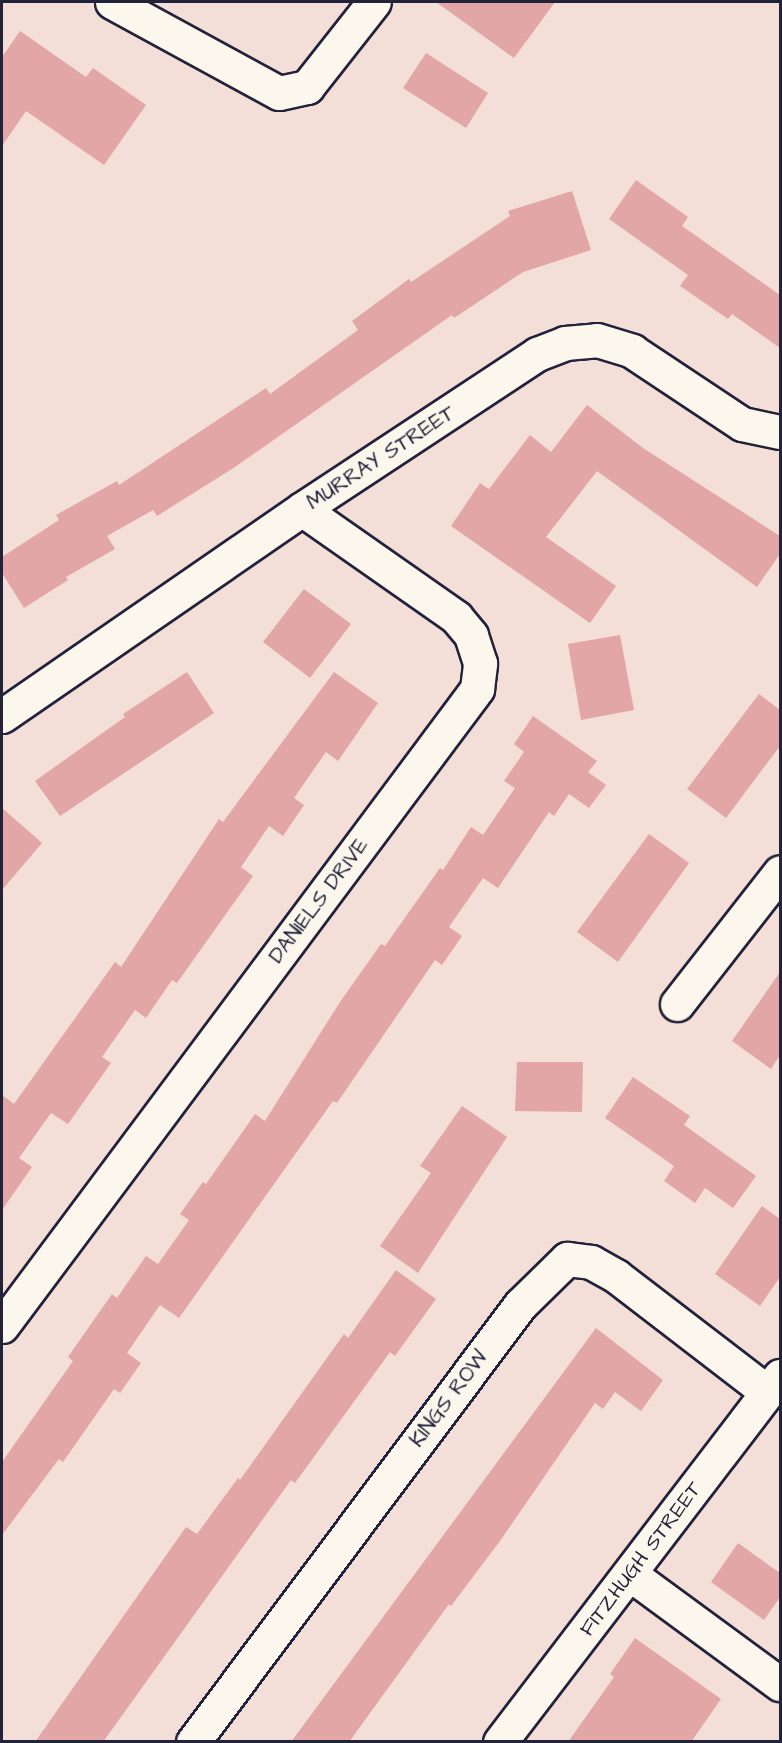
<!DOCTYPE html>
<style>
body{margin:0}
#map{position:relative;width:782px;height:1743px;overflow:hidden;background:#f3dfd7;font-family:"Architects Daughter",sans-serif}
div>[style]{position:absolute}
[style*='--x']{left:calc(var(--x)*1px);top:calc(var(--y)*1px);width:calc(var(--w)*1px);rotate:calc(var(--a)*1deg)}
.building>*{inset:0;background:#e1a6a5}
.roads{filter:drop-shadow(2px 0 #22223b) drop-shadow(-2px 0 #22223b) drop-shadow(0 2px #22223b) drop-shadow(0 -2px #22223b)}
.minor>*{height:33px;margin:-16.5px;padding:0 16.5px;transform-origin:16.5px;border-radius:16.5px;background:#fbf7ec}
span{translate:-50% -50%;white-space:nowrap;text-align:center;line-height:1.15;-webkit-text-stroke:4.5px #fbf7ec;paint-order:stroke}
.street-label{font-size:21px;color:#22223b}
.frame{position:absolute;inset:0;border:3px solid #22223b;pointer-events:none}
</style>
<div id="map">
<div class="building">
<i style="clip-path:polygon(436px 2px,555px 2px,514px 58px)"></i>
<i style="clip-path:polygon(20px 31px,86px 77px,93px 68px,146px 105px,104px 165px,26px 111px,2px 146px,2px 57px)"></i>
<i style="clip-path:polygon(426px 53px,488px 93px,466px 128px,403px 88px)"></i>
<i style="clip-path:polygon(636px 180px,688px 217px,682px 226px,780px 295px,780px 348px,732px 314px,728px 319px,680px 286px,688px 275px,609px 219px)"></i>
<i style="clip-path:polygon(572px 191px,591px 250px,523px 272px,454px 318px,452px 315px,235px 467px,157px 516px,153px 510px,107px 536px,115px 549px,66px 577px,68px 580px,24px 608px,2px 573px,2px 557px,59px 520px,56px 515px,117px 481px,119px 485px,266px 388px,270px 394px,358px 330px,352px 321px,409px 279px,411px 282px,510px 216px,508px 211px)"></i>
<i style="clip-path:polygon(587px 405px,643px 448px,780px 536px,780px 554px,757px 587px,597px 471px,546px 537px,616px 586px,590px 623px,451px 526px,480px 483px,489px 489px,530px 435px,551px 452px)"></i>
<i style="clip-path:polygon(304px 589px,351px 624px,310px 678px,263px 642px)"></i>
<i style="clip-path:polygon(620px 635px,634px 710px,581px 720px,568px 644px)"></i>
<i style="clip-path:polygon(187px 672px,214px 713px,60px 816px,35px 781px,125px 717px,123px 714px)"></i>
<i style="clip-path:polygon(334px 672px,378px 703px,338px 761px,326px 752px,294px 798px,304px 805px,283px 836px,269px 826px,241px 867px,253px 876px,177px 983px,172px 980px,146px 1018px,135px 1010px,102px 1057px,111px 1063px,68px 1124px,51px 1113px,19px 1158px,32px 1167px,2px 1210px,2px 1095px,14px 1104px,115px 962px,121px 967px,219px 819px,223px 822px)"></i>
<i style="clip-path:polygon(759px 694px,780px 710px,780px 746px,726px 818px,687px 789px)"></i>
<i style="clip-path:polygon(533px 716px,597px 761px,588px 772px,606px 785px,589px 808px,569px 794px,554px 816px,549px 812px,498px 888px,483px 878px,449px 927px,462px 936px,442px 965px,435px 960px,337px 1103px,333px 1101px,179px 1318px,160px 1305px,127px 1353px,141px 1363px,120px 1393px,114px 1389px,63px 1462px,59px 1459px,2px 1535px,2px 1462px,73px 1361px,68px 1357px,112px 1294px,117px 1298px,146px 1256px,158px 1264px,189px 1220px,180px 1214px,203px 1182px,206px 1184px,255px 1114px,265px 1121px,340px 1002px,381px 944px,385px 946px,440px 868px,443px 870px,471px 827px,483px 835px,515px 788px,504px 781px,524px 752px,514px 744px)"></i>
<i style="clip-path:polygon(2px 808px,42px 843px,2px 890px)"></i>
<i style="clip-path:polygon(649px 834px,689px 863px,618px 962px,577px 932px)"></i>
<i style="clip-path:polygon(780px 972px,780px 1055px,771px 1069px,732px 1041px)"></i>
<i style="clip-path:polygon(517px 1062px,583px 1062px,582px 1112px,515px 1111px)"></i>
<i style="clip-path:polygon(633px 1077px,690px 1116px,684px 1125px,756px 1176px,733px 1208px,705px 1188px,695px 1203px,664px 1181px,674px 1166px,605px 1118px)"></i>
<i style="clip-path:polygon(462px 1106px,507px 1137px,418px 1273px,380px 1246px,431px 1173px,420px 1166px)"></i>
<i style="clip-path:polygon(762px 1206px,780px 1219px,780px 1277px,760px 1306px,715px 1274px)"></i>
<i style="clip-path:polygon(396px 1270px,436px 1299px,395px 1356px,390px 1352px,295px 1483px,291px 1480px,103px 1742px,35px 1742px,186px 1527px,197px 1534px,238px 1478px,240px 1480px,344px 1334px,348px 1338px)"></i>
<i style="clip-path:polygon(596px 1328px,663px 1380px,641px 1411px,615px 1392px,603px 1409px,595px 1403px,500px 1541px,451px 1606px,449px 1604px,349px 1742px,291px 1742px)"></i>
<i style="clip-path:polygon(738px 1543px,780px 1573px,780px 1597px,764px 1620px,711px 1582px)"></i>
<i style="clip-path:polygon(635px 1638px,721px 1699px,691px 1742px,568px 1742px,614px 1677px,610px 1674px)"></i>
</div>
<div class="roads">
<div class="minor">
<i style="--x:112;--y:2;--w:190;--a:28.6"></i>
<i style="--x:279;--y:93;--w:29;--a:-12"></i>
<i style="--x:307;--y:87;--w:108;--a:-51.8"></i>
<i style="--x:2;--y:716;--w:364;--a:-34.6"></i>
<i style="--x:302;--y:509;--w:282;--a:-33.4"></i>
<i style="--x:537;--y:354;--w:30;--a:-21"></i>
<i style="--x:565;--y:343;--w:32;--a:-5"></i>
<i style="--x:597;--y:340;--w:37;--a:17"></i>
<i style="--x:632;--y:351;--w:132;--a:33.6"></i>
<i style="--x:742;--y:424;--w:39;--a:12"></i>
<i style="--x:677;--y:1004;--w:167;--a:-52"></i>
<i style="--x:2;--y:1326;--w:795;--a:-53.29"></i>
<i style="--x:477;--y:689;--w:26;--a:-83"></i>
<i style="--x:480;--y:663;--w:29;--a:-108"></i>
<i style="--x:471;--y:635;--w:23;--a:-130"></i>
<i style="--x:456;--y:617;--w:188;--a:-145"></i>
<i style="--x:630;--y:1574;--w:186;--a:36.3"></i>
<i style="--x:193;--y:1742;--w:546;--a:-53.19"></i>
<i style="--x:520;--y:1305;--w:66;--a:-44.4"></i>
<i style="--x:567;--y:1259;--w:24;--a:7"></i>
<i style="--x:591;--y:1262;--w:29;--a:29"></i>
<i style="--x:616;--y:1276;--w:190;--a:37.5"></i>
<i style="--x:500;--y:1742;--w:461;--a:-52.6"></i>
</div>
</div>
<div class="street-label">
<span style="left:381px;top:458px;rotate:-33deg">MURRAY STREET</span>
<span style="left:319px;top:901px;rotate:-53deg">DANIELS DRIVE</span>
<span style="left:449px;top:1399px;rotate:-53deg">KINGS ROW</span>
<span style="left:641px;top:1559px;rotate:-53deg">FITZHUGH STREET</span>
</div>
<div class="frame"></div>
</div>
